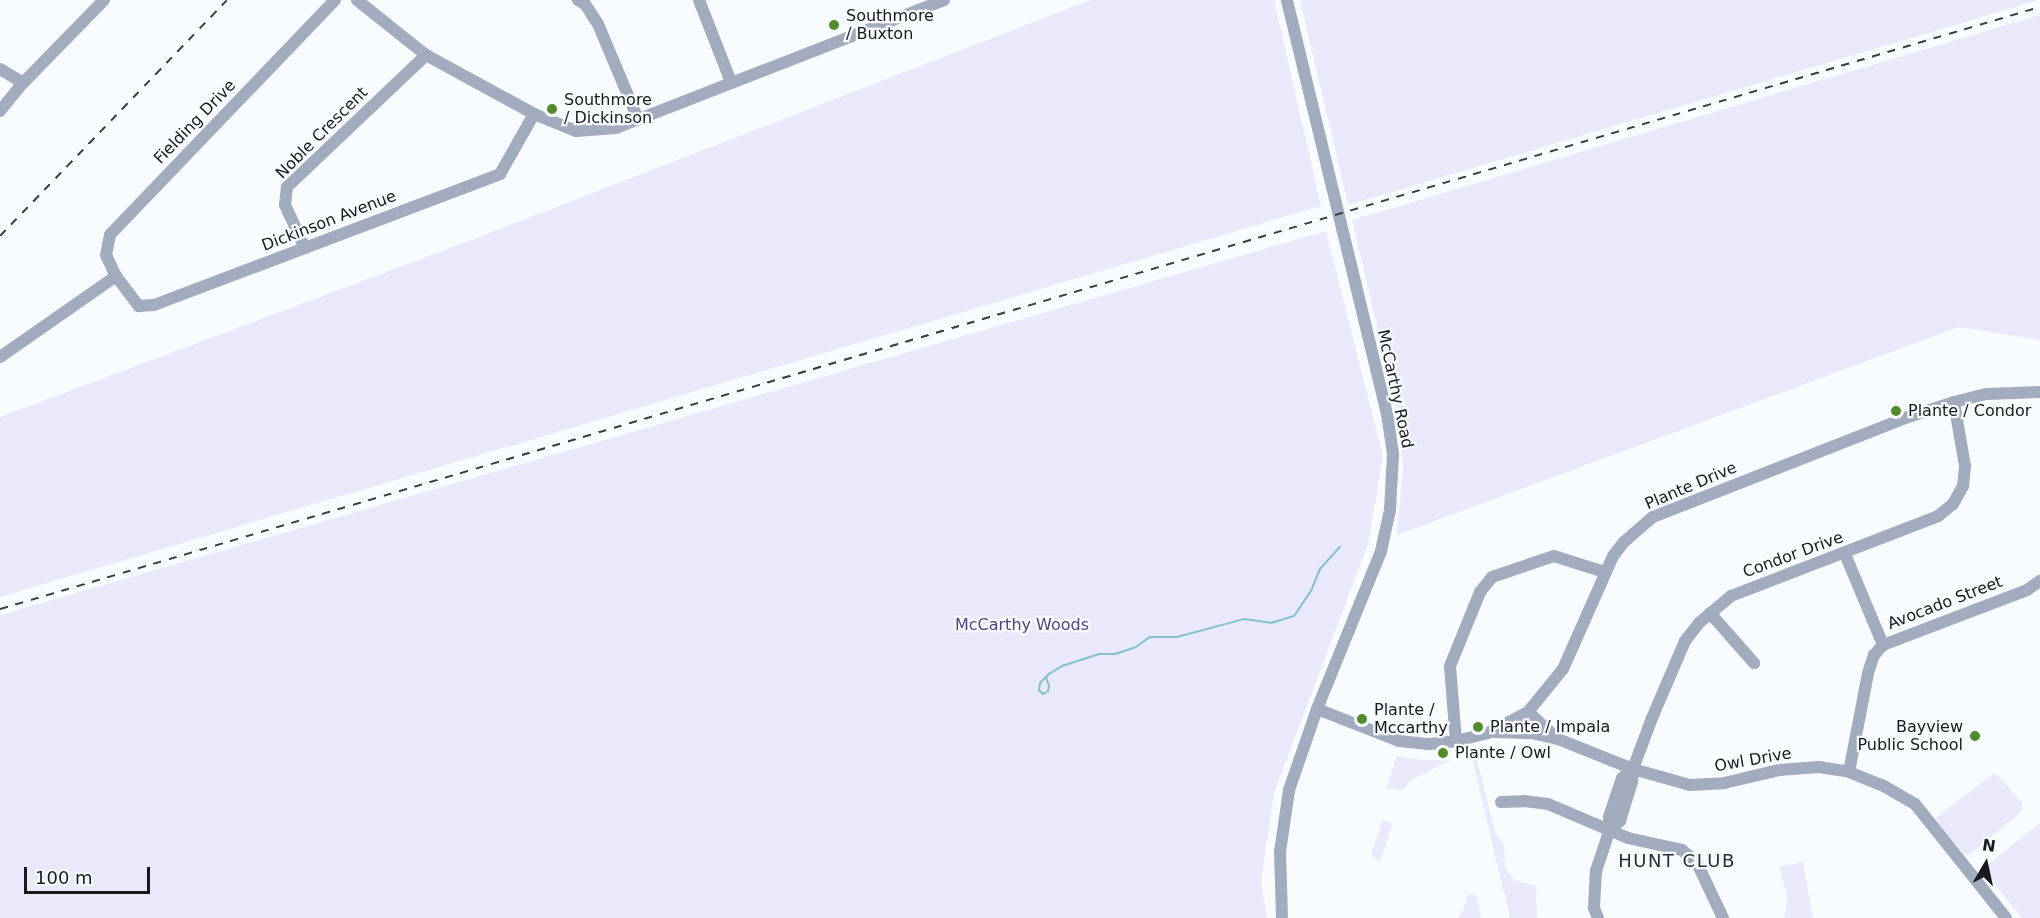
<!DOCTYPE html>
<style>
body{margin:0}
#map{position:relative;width:2040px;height:918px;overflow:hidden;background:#f9fcfe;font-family:"DejaVu Sans",sans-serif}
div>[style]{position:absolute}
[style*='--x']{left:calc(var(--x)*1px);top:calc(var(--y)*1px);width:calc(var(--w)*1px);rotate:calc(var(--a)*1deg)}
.green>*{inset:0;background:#eae9fb}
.stream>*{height:2px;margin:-1px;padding:0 1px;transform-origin:1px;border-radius:1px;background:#83c2c6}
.minor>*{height:12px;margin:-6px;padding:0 6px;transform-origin:6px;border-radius:6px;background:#a3abbe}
.rail>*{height:2px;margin-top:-1px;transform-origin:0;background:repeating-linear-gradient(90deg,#3b3d3f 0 8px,transparent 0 16px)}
.dots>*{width:16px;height:16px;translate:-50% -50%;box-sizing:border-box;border:3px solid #f9fcfe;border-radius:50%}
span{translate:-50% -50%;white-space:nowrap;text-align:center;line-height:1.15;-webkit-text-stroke:4.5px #f9fcfe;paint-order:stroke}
.poi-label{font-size:16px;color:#181a1c}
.left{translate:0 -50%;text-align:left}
.right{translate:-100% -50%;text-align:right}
.street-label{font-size:16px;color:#181a1c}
.park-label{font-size:16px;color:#4d457f}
.neighbourhood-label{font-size:18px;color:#282d31;letter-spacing:1.5px}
.north{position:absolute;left:1956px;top:834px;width:60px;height:60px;-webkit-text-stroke:4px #f9fcfe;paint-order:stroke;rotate:9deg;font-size:16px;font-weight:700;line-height:24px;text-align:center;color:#181a1c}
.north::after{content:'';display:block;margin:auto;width:21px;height:27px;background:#181a1c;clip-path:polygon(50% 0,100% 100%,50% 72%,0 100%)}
.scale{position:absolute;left:24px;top:867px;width:126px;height:27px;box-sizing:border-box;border:3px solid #181a1c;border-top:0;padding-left:8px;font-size:18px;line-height:21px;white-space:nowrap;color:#181a1c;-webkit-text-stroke:4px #f9fcfe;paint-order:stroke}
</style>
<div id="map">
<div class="green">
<i style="clip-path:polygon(1090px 0,1274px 0,1321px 206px,0 597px,0 417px,469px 241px)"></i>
<i style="clip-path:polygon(1300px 0,2039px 0,1348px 205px)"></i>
<i style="clip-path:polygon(2040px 15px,2040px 340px,1959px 327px,1397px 535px,1403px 466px,1397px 411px,1352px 220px)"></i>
<i style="clip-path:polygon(1326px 231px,1383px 457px,1368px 544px,1274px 793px,1261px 881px,1267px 918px,0 918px,0 615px)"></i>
<i style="clip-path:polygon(1475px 753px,1496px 834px,1504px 845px,1505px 868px,1514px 880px,1536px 886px,1537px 918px,1510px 918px,1471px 754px)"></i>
<i style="clip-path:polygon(1397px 756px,1422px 760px,1451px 760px,1411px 780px,1403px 790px,1386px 789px)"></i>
<i style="clip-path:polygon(1993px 774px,1998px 775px,2022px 803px,2022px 811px,1970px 854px,1965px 855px,1937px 823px,1937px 817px)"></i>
<i style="clip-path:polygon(1382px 820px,1393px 823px,1380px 862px,1371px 856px)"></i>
<i style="clip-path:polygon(2040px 823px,2040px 918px,2022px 918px,1982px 869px)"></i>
<i style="clip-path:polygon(1803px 862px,1813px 918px,1784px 918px,1788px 897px,1779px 867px)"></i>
<i style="clip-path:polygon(1476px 894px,1481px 918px,1458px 918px,1464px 909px,1467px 895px)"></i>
</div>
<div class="stream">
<i style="--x:1046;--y:677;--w:9;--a:72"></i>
<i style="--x:1049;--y:686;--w:5;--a:101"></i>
<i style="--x:1048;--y:691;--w:6;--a:149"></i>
<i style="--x:1043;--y:694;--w:6;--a:-135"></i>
<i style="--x:1039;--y:690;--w:7;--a:-82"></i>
<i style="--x:1040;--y:683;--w:13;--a:-45"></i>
<i style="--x:1049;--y:674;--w:15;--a:-32"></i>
<i style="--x:1062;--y:666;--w:39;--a:-18"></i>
<i style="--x:1099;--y:654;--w:16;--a:0"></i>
<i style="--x:1115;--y:654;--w:22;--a:-18"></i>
<i style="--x:1136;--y:647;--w:17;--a:-36"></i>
<i style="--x:1150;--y:637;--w:27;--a:0"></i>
<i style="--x:1177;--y:637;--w:69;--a:-15"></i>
<i style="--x:1244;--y:619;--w:27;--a:8"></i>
<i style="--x:1271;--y:623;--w:24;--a:-17"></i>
<i style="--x:1294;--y:616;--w:30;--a:-56"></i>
<i style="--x:1311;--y:591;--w:24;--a:-68"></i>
<i style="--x:1320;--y:569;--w:30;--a:-48"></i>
</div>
<div class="minor">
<i style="--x:335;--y:0;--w:325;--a:133.8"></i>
<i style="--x:110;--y:235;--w:20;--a:101"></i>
<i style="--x:106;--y:255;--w:23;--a:65"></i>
<i style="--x:116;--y:276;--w:38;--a:53"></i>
<i style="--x:139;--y:306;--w:15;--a:-4"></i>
<i style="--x:154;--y:305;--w:370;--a:-20.7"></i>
<i style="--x:500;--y:174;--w:69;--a:-60.5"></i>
<i style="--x:357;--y:0;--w:88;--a:38.6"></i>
<i style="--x:426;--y:55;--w:123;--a:28.6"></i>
<i style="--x:534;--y:114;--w:45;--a:22"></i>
<i style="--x:576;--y:131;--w:40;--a:-4.3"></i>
<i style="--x:616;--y:128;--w:352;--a:-21.3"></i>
<i style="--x:578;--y:0;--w:8;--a:30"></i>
<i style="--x:585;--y:4;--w:24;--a:57"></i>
<i style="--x:598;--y:24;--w:103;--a:67.2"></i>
<i style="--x:699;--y:0;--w:88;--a:68.7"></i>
<i style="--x:0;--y:69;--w:27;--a:31"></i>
<i style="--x:0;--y:111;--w:36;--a:-51"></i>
<i style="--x:23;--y:83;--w:116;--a:-45.7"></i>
<i style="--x:305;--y:248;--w:47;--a:-114.9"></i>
<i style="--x:285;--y:205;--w:18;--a:-84"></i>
<i style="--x:287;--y:187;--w:192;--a:-43.5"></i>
<i style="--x:0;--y:357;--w:141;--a:-34.9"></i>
<i style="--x:1845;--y:554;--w:99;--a:67.3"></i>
<i style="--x:1710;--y:613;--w:67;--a:48.7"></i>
<i style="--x:1317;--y:709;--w:88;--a:21.3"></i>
<i style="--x:1399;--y:741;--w:30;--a:6"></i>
<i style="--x:1429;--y:744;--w:27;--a:-6"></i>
<i style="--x:1456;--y:741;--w:33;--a:-14"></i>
<i style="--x:1488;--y:733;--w:45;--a:-27.7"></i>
<i style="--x:1528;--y:712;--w:55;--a:-50.9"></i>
<i style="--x:1563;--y:669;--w:124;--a:-66.1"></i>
<i style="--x:1613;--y:556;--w:18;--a:-52"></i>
<i style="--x:1624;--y:542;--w:38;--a:-41"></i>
<i style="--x:1653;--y:517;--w:274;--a:-21.4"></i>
<i style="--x:1908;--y:417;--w:48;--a:-18.1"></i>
<i style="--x:1954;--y:402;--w:34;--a:-14"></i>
<i style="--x:1987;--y:394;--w:53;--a:-2.2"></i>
<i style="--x:1528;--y:712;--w:39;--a:42"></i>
<i style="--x:1495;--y:732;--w:37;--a:2"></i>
<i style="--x:1532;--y:733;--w:27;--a:13"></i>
<i style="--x:1558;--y:739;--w:81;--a:21.8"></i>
<i style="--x:1633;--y:769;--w:59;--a:15.7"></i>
<i style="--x:1690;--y:785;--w:34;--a:-3"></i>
<i style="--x:1724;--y:783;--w:57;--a:-13.3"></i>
<i style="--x:1779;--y:770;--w:40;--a:-4.3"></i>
<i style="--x:1819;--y:767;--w:30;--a:9"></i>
<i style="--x:1849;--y:772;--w:35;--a:22"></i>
<i style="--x:1882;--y:785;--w:38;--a:30"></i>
<i style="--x:1915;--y:804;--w:146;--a:51.4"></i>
<i style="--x:1456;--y:741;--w:75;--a:-94.6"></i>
<i style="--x:1450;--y:666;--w:80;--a:-67.9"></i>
<i style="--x:1480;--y:592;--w:19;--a:-51"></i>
<i style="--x:1492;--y:577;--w:65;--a:-18.7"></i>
<i style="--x:1554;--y:556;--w:52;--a:17.7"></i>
<i style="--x:1849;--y:772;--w:101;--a:-79.1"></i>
<i style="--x:1868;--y:673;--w:19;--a:-72"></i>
<i style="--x:1874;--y:655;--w:13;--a:-48"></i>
<i style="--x:1883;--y:645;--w:154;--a:-20.9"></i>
<i style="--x:2027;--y:590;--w:16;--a:-35"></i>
<i style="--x:1501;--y:802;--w:23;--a:-2"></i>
<i style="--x:1524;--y:801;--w:24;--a:7"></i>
<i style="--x:1548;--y:804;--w:87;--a:23"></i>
<i style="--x:1628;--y:838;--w:55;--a:12.5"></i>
<i style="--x:1682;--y:850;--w:20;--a:41"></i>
<i style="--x:1697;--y:863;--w:61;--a:64.7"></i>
<i style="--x:1610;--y:829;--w:13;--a:-39"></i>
<i style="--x:1620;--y:821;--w:41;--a:-72.9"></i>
<i style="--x:1632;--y:782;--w:13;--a:-86"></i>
<i style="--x:1633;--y:769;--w:54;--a:-69.6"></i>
<i style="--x:1652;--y:718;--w:84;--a:-66.8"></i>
<i style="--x:1685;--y:641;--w:23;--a:-52"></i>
<i style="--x:1699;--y:623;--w:42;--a:-40.2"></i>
<i style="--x:1731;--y:596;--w:222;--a:-21.1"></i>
<i style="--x:1938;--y:516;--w:19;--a:-39"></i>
<i style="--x:1953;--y:504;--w:21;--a:-61"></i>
<i style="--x:1963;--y:486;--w:20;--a:-84"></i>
<i style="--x:1965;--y:466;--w:65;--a:-99.8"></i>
<i style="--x:1282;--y:918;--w:66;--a:-91.7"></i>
<i style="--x:1280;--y:852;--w:63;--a:-81.7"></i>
<i style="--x:1289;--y:790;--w:86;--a:-70.9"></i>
<i style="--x:1317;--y:709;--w:170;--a:-67.9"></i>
<i style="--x:1381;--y:551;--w:42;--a:-77.6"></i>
<i style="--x:1390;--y:510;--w:56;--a:-86.9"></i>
<i style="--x:1393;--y:454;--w:40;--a:-98.5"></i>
<i style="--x:1387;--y:414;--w:426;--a:-103.6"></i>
<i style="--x:1598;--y:918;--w:11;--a:-112"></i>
<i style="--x:1594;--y:908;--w:37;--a:-87"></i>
<i style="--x:1596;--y:871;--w:44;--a:-71.6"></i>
<i style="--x:1610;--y:829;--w:12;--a:-95"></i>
<i style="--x:1609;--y:817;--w:41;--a:-71.6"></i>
<i style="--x:1622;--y:778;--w:14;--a:-39"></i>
</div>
<div class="rail">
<i style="--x:0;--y:236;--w:327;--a:-46.1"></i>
<i style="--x:0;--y:609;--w:2127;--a:-16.44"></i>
</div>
<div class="dots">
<i style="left:834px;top:25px;background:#508c2b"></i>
<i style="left:552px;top:109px;background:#508c2b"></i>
<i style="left:1896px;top:411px;background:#508c2b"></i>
<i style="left:1362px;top:719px;background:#508c2b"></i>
<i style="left:1478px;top:727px;background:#508c2b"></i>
<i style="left:1975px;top:736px;background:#508c2b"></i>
<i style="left:1443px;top:753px;background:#508c2b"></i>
</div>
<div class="poi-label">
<span class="left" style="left:846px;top:25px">Southmore<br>/ Buxton</span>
<span class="left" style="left:564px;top:109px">Southmore<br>/ Dickinson</span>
<span class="left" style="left:1908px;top:411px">Plante / Condor</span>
<span class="left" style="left:1374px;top:719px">Plante /<br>Mccarthy</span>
<span class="left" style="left:1490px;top:727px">Plante / Impala</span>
<span class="right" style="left:1963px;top:736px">Bayview<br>Public School</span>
<span class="left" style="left:1455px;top:753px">Plante / Owl</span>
</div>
<div class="street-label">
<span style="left:195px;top:122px;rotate:-46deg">Fielding Drive</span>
<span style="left:322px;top:133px;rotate:-45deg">Noble Crescent</span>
<span style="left:329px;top:221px;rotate:-21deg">Dickinson Avenue</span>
<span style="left:1395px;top:389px;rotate:78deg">McCarthy Road</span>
<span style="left:1691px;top:486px;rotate:-23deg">Plante Drive</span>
<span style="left:1793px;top:555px;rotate:-20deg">Condor Drive</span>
<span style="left:1945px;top:603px;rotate:-21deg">Avocado Street</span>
<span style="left:1753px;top:760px;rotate:-10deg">Owl Drive</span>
</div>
<div class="park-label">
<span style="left:1022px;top:625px">McCarthy Woods</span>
</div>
<div class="neighbourhood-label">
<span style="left:1677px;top:861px">HUNT CLUB</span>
</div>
<div class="north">N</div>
<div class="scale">100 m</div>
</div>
